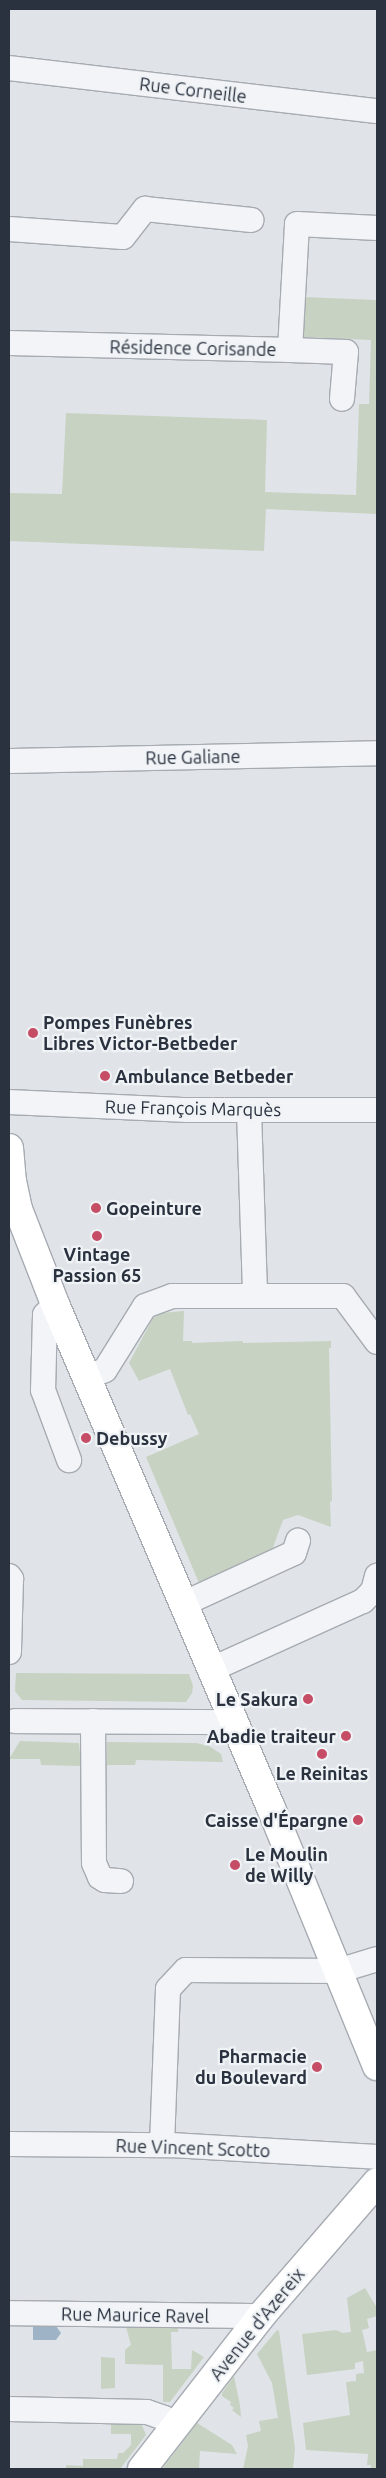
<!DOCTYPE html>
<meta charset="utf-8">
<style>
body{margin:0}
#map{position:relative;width:386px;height:2478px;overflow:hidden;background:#e0e4e8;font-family:Ubuntu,sans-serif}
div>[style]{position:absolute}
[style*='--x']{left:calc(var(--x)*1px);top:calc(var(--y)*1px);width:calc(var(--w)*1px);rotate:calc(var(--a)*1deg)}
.green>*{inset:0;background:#c7d2c2}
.water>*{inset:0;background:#9eb3c6}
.roads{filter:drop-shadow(1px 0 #a6abb2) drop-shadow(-1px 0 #a6abb2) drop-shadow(0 1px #a6abb2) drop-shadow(0 -1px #a6abb2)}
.minor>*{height:24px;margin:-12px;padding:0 12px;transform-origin:12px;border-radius:12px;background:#f3f4f7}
.major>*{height:28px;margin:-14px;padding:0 14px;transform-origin:14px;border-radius:14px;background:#fff}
.dots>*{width:14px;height:14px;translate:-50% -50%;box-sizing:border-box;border:2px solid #f0f3f6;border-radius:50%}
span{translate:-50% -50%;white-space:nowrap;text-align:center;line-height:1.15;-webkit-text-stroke:4.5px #f0f3f6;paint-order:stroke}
.street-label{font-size:18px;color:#2a323f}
.poi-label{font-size:18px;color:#2a323f;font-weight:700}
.left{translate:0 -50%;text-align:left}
.right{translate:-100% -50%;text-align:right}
.frame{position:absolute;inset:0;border:10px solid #2a323f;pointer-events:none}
</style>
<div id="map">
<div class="green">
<i style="clip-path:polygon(303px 297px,377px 300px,377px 514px,266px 509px,264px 551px,9px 541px,9px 493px,62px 494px,66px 413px,267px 420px,265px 492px,356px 495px,359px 404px,369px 404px,371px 340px,301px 337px)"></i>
<i style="clip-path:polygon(184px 1311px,183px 1341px,192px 1341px,192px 1343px,243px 1341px,243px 1343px,331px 1341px,331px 1348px,329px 1348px,332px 1501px,330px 1502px,331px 1527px,298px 1515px,283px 1520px,271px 1553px,199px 1583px,146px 1457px,199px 1434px,190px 1414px,188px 1415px,170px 1369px,139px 1381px,129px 1363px,153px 1318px,161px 1313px)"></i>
<i style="clip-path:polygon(16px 1673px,189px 1674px,193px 1686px,192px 1693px,186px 1702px,22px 1700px,15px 1691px)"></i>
<i style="clip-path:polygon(20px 1741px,79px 1743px,81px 1766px,41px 1765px,40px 1759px,9px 1759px)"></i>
<i style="clip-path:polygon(107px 1742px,196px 1743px,209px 1746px,221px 1754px,223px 1762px,136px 1760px,135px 1765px,107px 1765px)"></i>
<i style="clip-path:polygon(365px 2288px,377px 2308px,377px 2316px,367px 2319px,369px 2328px,362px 2330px,367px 2352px,377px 2350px,377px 2469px,371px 2469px,371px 2465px,367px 2465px,368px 2454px,306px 2450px,303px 2423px,350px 2415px,346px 2382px,356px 2381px,356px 2374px,364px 2373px,363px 2361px,355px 2363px,355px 2369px,307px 2375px,302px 2334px,336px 2330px,343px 2333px,351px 2332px,347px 2298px)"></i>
<i style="clip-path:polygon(125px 2323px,178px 2323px,178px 2332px,171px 2332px,172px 2369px,191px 2369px,192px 2350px,204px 2357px,170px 2402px,163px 2402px,163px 2365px,125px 2364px,125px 2350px,131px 2345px)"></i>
<i style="clip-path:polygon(277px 2330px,279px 2331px,295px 2449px,293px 2469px,243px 2469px,248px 2446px,246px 2435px,261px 2431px,259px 2421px,278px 2418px,272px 2383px,257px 2354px)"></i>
<i style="clip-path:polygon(101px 2357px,115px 2358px,115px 2388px,101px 2389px)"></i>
<i style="clip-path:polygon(234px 2376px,240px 2405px,241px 2417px,232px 2410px,234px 2408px,230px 2405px,231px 2402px,222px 2396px,222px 2393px)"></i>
<i style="clip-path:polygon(136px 2423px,142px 2425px,146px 2435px,120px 2469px,66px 2469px,66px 2465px,83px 2466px,83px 2459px,117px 2459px,118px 2453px,123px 2453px,131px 2445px,131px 2434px,111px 2434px,111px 2424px)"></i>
<i style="clip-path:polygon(197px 2423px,232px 2445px,237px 2454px,200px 2451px,199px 2469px,162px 2469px)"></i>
</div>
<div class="water">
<i style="clip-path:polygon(33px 2325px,56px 2326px,61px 2333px,56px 2340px,33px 2340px)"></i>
</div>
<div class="roads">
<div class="minor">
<i style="--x:9;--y:68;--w:371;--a:6.7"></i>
<i style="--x:9;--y:229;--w:114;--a:4"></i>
<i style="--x:123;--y:237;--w:36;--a:-52"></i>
<i style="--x:145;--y:209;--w:107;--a:5.9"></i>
<i style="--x:9;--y:343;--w:281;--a:1.4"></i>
<i style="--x:290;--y:350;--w:126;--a:-86.8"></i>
<i style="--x:297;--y:224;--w:80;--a:2.9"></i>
<i style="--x:290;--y:350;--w:56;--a:2"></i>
<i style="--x:346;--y:352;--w:47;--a:94.9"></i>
<i style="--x:9;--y:761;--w:368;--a:-1.2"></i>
<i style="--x:9;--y:1102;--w:179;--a:2.6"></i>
<i style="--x:188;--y:1110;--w:189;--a:0"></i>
<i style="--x:249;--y:1111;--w:184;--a:88.1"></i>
<i style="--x:55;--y:1304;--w:15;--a:132"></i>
<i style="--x:45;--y:1315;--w:75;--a:91.5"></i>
<i style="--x:43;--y:1390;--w:75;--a:69.6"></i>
<i style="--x:87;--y:1377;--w:19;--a:-21"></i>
<i style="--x:105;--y:1370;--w:75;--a:-58"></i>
<i style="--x:145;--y:1306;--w:29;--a:-20"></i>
<i style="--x:172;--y:1296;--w:171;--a:0"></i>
<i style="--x:343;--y:1296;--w:57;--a:53.5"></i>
<i style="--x:9;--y:1576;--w:4;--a:56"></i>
<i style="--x:11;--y:1579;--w:73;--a:91.6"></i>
<i style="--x:183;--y:1604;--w:122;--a:-24.7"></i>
<i style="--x:294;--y:1553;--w:13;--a:-72"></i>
<i style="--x:210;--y:1670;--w:168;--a:-24.3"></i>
<i style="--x:363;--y:1601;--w:14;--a:-45"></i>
<i style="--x:373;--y:1591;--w:16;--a:-75"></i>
<i style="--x:15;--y:1721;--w:219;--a:0.3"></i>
<i style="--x:93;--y:1721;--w:142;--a:89.6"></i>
<i style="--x:94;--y:1863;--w:15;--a:67"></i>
<i style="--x:100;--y:1877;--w:6;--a:31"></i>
<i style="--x:105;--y:1880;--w:16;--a:4"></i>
<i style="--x:9;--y:2144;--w:162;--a:0.4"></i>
<i style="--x:171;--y:2145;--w:206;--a:3.3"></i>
<i style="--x:162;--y:2145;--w:156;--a:-87.8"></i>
<i style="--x:168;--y:1989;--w:26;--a:-47"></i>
<i style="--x:186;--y:1970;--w:152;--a:0.4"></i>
<i style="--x:338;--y:1971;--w:41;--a:-17.1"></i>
<i style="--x:9;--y:2313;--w:252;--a:0.7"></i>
<i style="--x:9;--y:2409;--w:138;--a:1.2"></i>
<i style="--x:147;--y:2412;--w:18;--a:19"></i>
<i style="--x:164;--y:2418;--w:13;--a:32"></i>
</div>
<div class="major">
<i style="--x:9;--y:1148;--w:33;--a:85"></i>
<i style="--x:12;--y:1181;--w:29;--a:78"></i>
<i style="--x:18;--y:1209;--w:102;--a:68.7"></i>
<i style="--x:55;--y:1304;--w:548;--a:66.8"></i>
<i style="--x:271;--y:1808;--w:279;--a:67.7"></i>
<i style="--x:142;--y:2469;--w:194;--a:-52.1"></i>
<i style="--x:261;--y:2316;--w:177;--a:-49.1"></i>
</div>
</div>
<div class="dots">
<i style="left:33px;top:1033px;background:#c54d65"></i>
<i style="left:105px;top:1076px;background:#c54d65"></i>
<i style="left:96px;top:1208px;background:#c54d65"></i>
<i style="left:97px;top:1236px;background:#c54d65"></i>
<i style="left:86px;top:1438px;background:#c54d65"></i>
<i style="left:308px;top:1699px;background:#c54d65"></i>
<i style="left:346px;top:1736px;background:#c54d65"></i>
<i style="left:322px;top:1754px;background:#c54d65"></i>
<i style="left:358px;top:1820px;background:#c54d65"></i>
<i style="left:235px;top:1865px;background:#c54d65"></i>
<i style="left:317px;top:2067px;background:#c54d65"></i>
</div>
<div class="street-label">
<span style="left:193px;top:90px;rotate:7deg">Rue Corneille</span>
<span style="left:193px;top:348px;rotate:1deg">Résidence Corisande</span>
<span style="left:193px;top:757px;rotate:-1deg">Rue Galiane</span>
<span style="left:193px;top:1108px;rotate:1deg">Rue François Marquès</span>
<span style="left:193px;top:2148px;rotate:2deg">Rue Vincent Scotto</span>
<span style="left:135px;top:2315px;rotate:1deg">Rue Maurice Ravel</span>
<span style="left:257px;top:2324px;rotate:-51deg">Avenue d'Azereix</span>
</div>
<div class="poi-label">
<span class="left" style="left:43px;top:1033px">Pompes Funèbres<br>Libres Victor-Betbeder</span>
<span class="left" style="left:115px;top:1076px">Ambulance Betbeder</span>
<span class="left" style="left:106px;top:1208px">Gopeinture</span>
<span style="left:97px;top:1265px">Vintage<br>Passion 65</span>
<span class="left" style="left:96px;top:1438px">Debussy</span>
<span class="right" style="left:298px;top:1699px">Le Sakura</span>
<span class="right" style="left:336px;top:1736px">Abadie traiteur</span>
<span style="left:322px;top:1773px">Le Reinitas</span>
<span class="right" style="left:348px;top:1820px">Caisse d'Épargne</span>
<span class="left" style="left:245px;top:1865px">Le Moulin<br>de Willy</span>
<span class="right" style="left:307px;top:2067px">Pharmacie<br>du Boulevard</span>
</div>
<div class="frame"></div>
</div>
